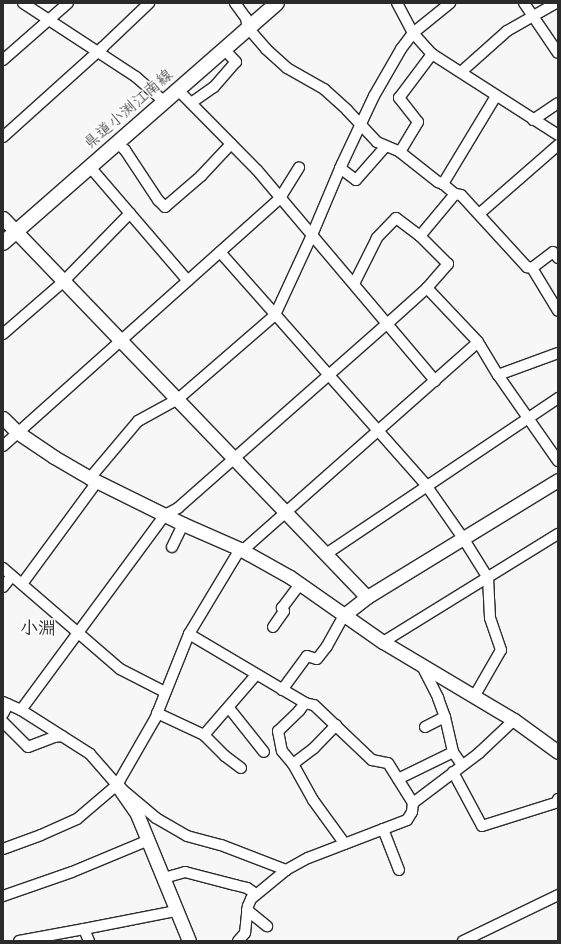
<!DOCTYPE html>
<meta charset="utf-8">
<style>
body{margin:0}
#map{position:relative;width:561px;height:944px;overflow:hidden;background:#f7f7f7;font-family:"Indie Flower","Klee One",sans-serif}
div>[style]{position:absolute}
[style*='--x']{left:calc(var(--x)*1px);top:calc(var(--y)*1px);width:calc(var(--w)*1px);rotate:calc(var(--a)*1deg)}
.roads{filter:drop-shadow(1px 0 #2b2b2b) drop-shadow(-1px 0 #2b2b2b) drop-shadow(0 1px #2b2b2b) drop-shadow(0 -1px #2b2b2b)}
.minor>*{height:10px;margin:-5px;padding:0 5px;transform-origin:5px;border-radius:5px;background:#fff}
.tertiary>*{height:13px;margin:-6.5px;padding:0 6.5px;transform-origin:6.5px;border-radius:6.5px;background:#fff}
.secondary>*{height:14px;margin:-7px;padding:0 7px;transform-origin:7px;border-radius:7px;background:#fff}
span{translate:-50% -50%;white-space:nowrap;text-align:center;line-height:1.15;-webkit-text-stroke:3px #fff;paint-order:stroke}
.street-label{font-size:16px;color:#2b2b2b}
.quarter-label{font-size:18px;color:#2b2b2b;font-weight:700}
.frame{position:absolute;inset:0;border:4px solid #2b2b2b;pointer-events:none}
</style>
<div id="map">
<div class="roads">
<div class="minor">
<i style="--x:23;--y:3;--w:135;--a:33.2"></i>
<i style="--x:136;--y:77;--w:37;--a:41"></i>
<i style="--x:235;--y:3;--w:19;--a:54"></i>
<i style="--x:246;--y:18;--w:10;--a:79"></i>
<i style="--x:248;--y:28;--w:28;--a:49"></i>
<i style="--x:266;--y:49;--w:28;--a:42"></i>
<i style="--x:287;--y:68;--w:43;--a:29.6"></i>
<i style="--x:324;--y:89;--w:31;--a:42"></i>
<i style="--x:347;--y:110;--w:44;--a:46.8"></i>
<i style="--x:377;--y:142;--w:25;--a:23"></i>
<i style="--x:400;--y:152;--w:48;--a:38.3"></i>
<i style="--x:438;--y:182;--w:5;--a:22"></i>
<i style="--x:397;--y:3;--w:34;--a:62"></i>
<i style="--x:413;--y:33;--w:28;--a:48"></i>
<i style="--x:432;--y:54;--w:150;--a:32.7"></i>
<i style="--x:524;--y:3;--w:60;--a:55.8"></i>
<i style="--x:3;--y:60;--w:86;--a:-41.2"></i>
<i style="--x:461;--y:72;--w:62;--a:-41.7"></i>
<i style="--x:507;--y:31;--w:56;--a:-29.7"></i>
<i style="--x:178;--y:90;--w:112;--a:45.4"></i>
<i style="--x:257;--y:170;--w:276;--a:49.8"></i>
<i style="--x:496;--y:96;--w:103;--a:121.1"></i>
<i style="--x:443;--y:184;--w:16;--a:40"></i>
<i style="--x:455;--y:194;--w:6;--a:9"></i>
<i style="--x:461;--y:195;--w:98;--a:47.5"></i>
<i style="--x:527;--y:267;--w:5;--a:11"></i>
<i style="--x:532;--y:268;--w:50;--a:58.8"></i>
<i style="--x:191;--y:103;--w:28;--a:-35"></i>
<i style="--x:214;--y:87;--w:33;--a:-49"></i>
<i style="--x:236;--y:62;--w:18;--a:-133"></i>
<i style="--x:533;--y:120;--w:30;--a:-34"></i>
<i style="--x:3;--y:137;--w:135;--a:-42"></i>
<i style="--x:103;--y:47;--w:64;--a:-43.7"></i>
<i style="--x:117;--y:143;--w:11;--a:41"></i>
<i style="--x:125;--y:150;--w:60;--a:56.6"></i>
<i style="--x:158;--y:200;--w:10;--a:45"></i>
<i style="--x:165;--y:207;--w:48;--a:-40.7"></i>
<i style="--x:201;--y:176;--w:44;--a:-46.8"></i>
<i style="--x:400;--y:152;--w:35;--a:-59"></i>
<i style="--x:418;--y:122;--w:31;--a:-128"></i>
<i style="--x:399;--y:98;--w:55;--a:-53.1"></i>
<i style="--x:90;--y:167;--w:150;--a:49.3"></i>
<i style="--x:340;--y:168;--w:20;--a:37"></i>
<i style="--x:356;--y:180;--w:44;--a:-48.7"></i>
<i style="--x:479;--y:214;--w:105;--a:-41.1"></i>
<i style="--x:420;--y:236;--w:55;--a:-50.2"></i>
<i style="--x:220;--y:252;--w:311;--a:48.5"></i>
<i style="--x:426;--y:485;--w:65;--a:55.1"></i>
<i style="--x:463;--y:538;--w:47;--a:58"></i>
<i style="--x:488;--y:578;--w:40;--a:87.1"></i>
<i style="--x:490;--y:618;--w:34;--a:71"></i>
<i style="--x:501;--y:650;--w:54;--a:119.9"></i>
<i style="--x:532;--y:268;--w:26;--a:-37"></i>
<i style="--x:553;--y:252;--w:8;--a:50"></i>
<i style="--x:427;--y:288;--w:74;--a:46.6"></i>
<i style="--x:478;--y:342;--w:39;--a:59"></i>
<i style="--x:498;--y:375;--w:105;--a:55.1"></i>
<i style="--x:3;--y:334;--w:79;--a:-40.9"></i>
<i style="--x:63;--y:282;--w:96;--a:-45.8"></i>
<i style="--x:498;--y:375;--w:64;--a:-20.1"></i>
<i style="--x:3;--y:446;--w:372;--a:-41.8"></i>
<i style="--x:280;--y:198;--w:36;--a:-58"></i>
<i style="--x:90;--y:478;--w:75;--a:-49.9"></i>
<i style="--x:138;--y:421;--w:46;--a:-28.8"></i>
<i style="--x:178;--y:399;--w:128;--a:-40.9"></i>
<i style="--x:275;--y:315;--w:88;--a:-65.2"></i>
<i style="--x:312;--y:235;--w:77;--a:-67.1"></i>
<i style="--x:342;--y:164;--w:75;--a:-64.8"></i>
<i style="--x:374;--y:96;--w:54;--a:-60.1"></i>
<i style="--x:401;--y:49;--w:20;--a:-53"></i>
<i style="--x:413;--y:33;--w:48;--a:-39"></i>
<i style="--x:172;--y:547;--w:25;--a:-64"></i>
<i style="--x:242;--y:551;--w:315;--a:-41.5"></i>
<i style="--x:326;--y:554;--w:280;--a:-33.9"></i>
<i style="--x:3;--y:568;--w:155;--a:40.8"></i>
<i style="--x:120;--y:669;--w:51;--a:27.1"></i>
<i style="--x:22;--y:584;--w:127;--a:-53.7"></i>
<i style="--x:3;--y:587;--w:14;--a:-51"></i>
<i style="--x:273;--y:627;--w:19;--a:-55"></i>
<i style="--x:284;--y:611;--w:4;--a:-124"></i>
<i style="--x:282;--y:608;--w:30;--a:-53"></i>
<i style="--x:189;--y:634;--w:135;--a:30.7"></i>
<i style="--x:305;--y:703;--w:9;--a:13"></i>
<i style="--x:314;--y:705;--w:80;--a:43.5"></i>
<i style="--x:372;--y:760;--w:16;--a:11"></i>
<i style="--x:388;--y:763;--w:47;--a:58"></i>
<i style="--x:383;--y:642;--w:206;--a:-31.7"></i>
<i style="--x:422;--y:666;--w:36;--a:63"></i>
<i style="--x:438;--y:698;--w:20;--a:70"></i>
<i style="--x:445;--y:717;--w:36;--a:77"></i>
<i style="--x:453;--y:752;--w:16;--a:55"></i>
<i style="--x:282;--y:690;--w:42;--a:-53.7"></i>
<i style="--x:307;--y:656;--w:10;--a:17"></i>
<i style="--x:317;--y:659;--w:16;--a:-52"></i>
<i style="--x:327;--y:646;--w:35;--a:-61"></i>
<i style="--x:3;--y:702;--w:20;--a:24"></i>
<i style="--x:21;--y:710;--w:82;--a:32.5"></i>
<i style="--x:90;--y:754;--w:41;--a:48.9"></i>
<i style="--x:117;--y:785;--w:51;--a:40.2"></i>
<i style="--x:156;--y:818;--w:36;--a:30"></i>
<i style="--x:187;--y:836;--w:35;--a:15"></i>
<i style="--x:221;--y:845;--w:70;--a:21"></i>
<i style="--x:286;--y:870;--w:25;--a:-29"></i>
<i style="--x:308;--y:858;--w:106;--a:-21"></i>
<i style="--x:407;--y:820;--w:9;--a:-58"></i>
<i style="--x:412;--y:812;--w:9;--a:-84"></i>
<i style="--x:413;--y:803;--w:83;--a:-37.1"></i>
<i style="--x:479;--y:753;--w:48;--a:-43.3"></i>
<i style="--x:305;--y:703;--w:10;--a:127"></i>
<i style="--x:299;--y:711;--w:29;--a:136"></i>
<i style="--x:278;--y:731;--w:20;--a:79"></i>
<i style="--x:282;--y:751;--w:17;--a:50"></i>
<i style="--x:293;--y:764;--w:41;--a:60.9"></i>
<i style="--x:313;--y:800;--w:54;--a:54"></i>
<i style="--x:229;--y:708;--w:56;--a:51.5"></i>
<i style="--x:21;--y:710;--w:242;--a:-53.6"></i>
<i style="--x:165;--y:515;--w:15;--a:-28"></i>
<i style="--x:178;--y:508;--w:278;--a:-41.4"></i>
<i style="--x:387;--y:324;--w:54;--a:-42"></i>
<i style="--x:427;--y:288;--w:32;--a:-49"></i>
<i style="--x:448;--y:264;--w:40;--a:-135"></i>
<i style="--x:420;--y:236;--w:30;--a:-143"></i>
<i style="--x:396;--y:218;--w:28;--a:134"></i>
<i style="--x:377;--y:238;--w:51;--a:116.6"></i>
<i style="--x:157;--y:713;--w:52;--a:25.1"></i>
<i style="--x:204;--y:735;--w:30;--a:45"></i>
<i style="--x:225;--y:756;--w:20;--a:37"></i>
<i style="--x:3;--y:714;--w:11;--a:-63"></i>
<i style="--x:3;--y:722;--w:35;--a:45"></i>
<i style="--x:28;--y:747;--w:28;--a:-21"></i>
<i style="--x:54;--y:737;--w:8;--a:-7"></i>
<i style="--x:425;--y:727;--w:22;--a:-27"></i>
<i style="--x:204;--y:735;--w:79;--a:-49.1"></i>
<i style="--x:293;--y:764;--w:26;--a:-37"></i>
<i style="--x:314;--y:748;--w:32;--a:-46"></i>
<i style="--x:453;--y:772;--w:61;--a:61.8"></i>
<i style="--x:482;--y:826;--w:80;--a:-17.5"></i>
<i style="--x:558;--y:802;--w:3;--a:-90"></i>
<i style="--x:398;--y:779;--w:61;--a:-26.1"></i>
<i style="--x:383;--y:829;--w:44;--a:68.7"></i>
<i style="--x:3;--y:849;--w:40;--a:-20.2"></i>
<i style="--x:41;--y:835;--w:39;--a:-24"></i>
<i style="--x:77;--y:819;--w:52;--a:-40.4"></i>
<i style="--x:117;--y:785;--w:76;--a:-60.1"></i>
<i style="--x:155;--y:719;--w:92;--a:-68.2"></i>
<i style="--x:189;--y:634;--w:99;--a:-59"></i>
<i style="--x:164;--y:878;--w:22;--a:-16"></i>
<i style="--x:185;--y:872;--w:52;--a:14.6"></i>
<i style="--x:235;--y:885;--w:12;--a:14"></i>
<i style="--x:247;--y:888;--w:11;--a:34"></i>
<i style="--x:3;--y:896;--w:73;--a:-19.2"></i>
<i style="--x:72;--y:872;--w:83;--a:-22.6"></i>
<i style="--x:247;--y:910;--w:26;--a:39"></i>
<i style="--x:19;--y:941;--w:66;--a:-10.5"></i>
<i style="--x:89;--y:941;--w:13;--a:-113"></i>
<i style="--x:84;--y:929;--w:94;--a:-11.1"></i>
<i style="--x:238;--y:941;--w:11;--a:-49"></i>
<i style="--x:245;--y:933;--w:27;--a:-84"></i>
<i style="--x:248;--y:906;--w:8;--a:-67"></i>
<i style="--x:251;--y:899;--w:45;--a:-39.6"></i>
<i style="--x:463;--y:941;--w:106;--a:-25.8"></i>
</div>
<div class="tertiary">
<i style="--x:3;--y:218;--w:525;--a:46.16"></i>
<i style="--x:3;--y:418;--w:20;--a:45"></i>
<i style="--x:17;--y:432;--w:45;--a:34"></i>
<i style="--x:54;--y:457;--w:42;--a:30.3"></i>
<i style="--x:90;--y:478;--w:104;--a:26.3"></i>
<i style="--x:183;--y:524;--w:62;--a:23.7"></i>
<i style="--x:240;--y:549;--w:57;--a:29.2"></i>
<i style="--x:290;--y:577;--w:113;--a:35"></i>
<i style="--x:383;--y:642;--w:152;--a:30.8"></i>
<i style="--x:514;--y:720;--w:54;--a:36"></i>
<i style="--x:344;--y:615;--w:29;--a:-38"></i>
<i style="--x:367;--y:597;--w:224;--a:-31.5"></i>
<i style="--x:117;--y:785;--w:35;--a:55"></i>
<i style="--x:137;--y:814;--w:137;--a:67.7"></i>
</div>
<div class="secondary">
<i style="--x:3;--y:243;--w:364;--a:-41.2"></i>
</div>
</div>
<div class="street-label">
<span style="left:129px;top:110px;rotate:-41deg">県道小渕江南線</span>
</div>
<div class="quarter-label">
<span style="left:38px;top:630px">小淵</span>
</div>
<div class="frame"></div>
</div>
